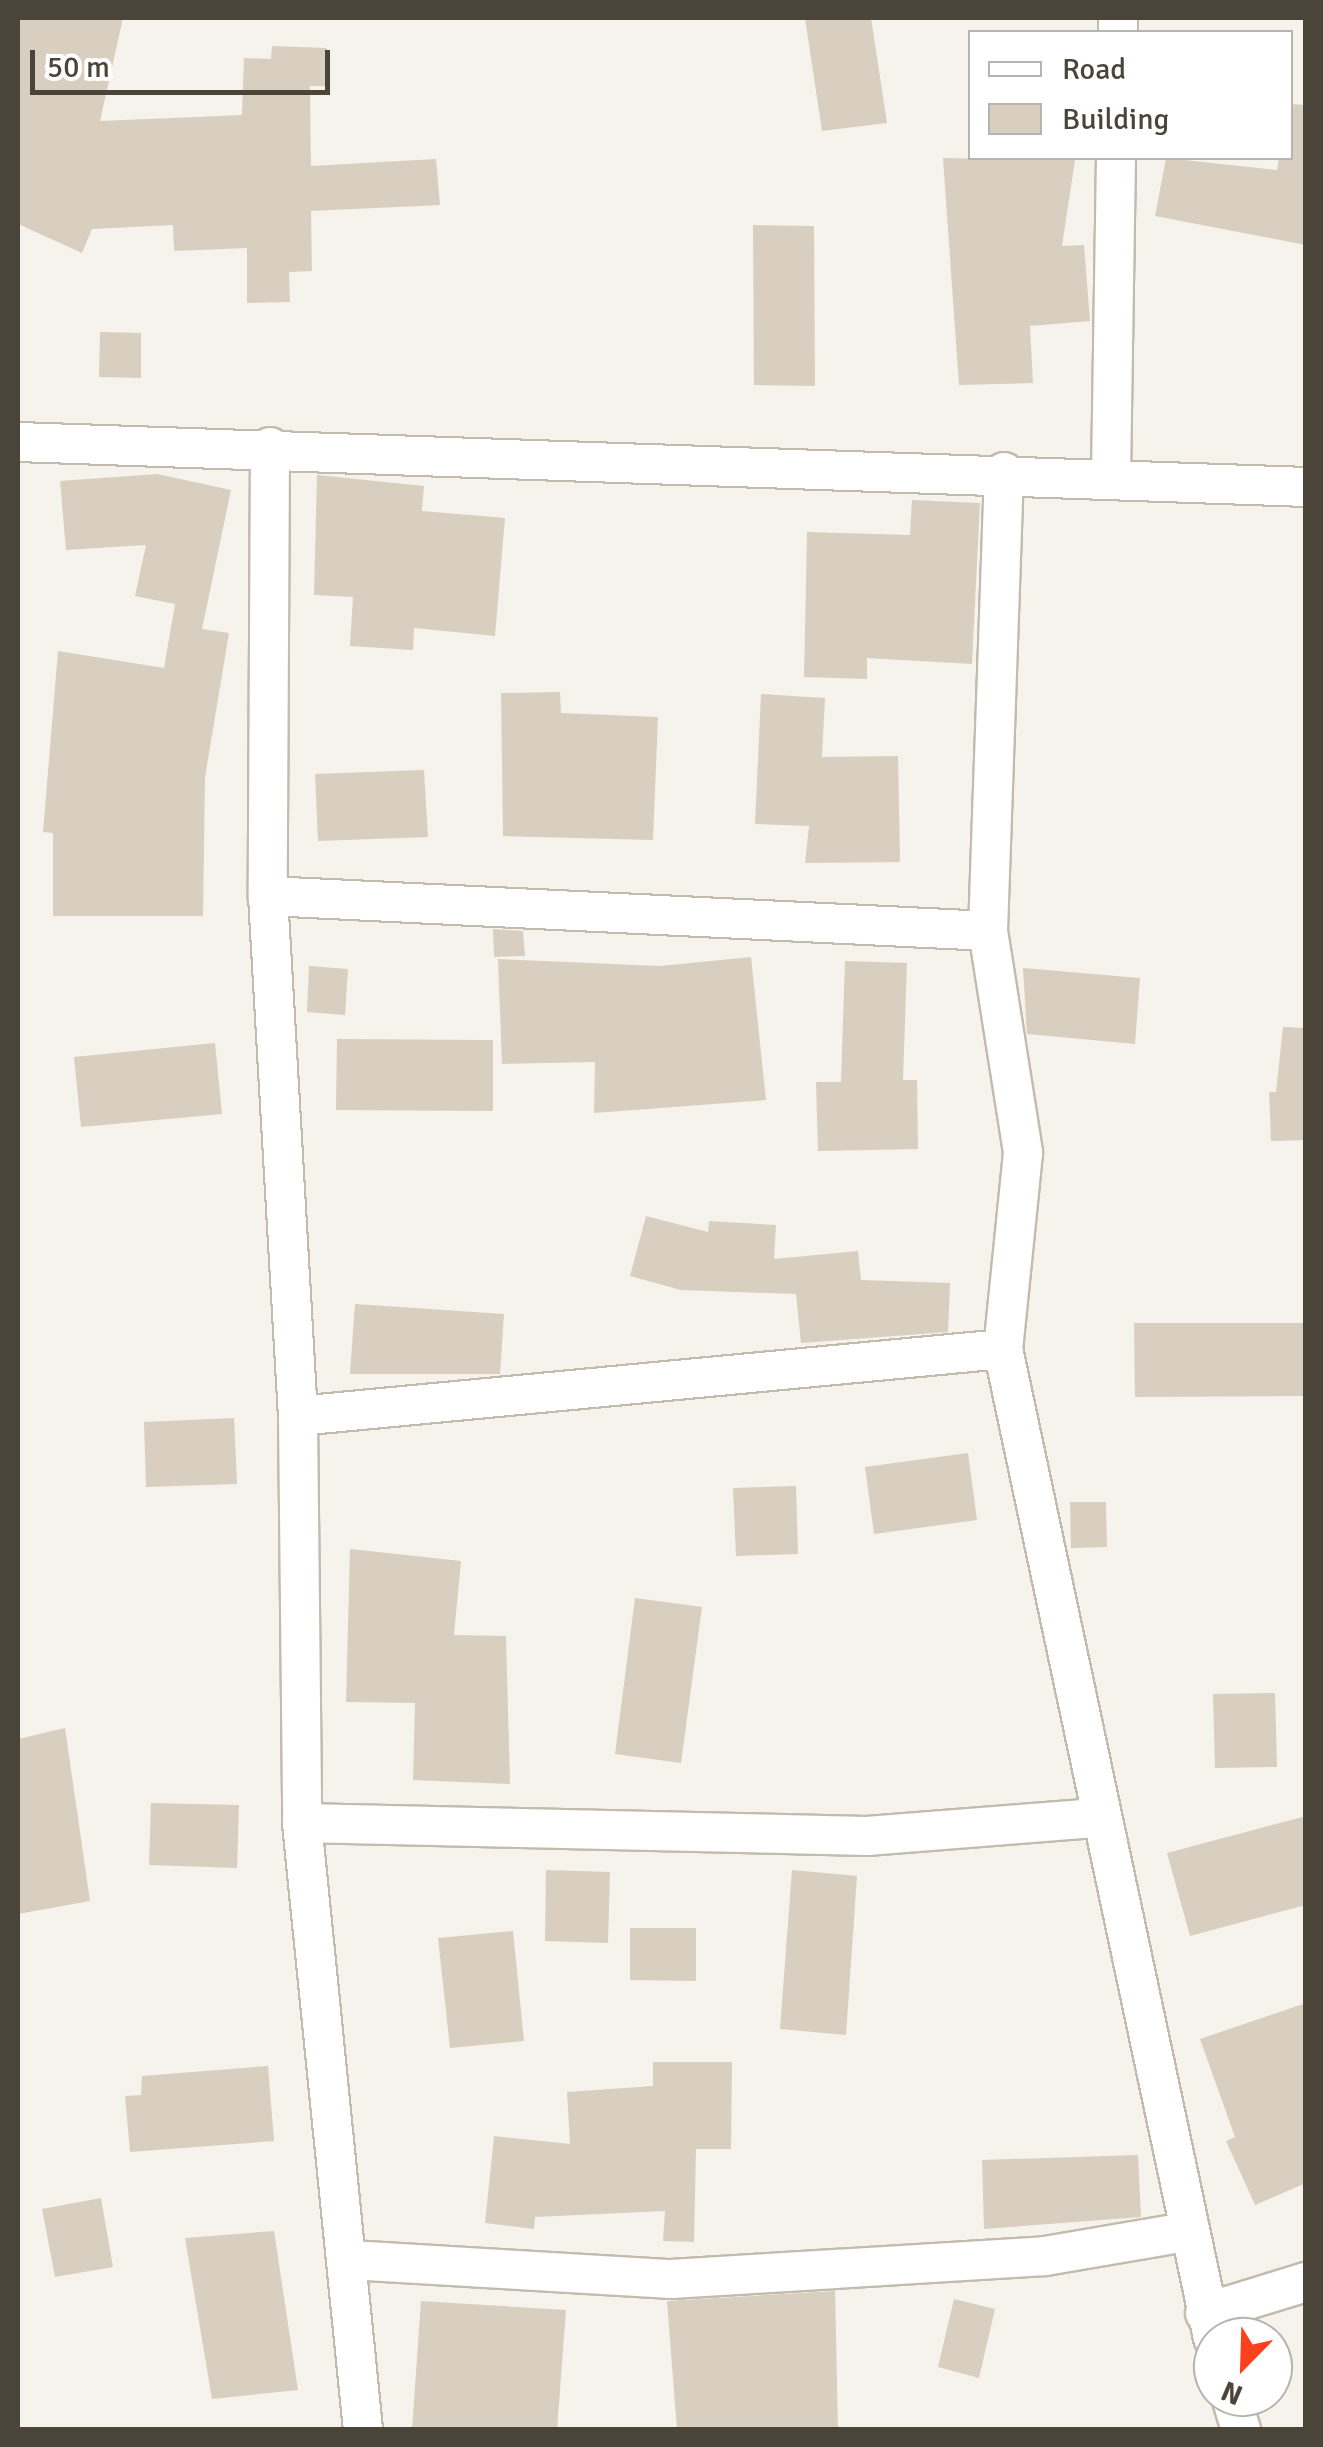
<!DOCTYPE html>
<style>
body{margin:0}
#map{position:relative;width:1323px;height:2447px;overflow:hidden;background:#f6f3ec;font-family:Signika,sans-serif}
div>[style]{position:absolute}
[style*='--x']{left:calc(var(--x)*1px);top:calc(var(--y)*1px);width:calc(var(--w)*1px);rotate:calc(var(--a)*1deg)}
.building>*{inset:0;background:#d8cfc1}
.roads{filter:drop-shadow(2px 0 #c2bbae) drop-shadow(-2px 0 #c2bbae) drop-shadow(0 2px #c2bbae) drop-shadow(0 -2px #c2bbae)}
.street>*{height:38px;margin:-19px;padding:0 19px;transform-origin:19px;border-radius:19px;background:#fff}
span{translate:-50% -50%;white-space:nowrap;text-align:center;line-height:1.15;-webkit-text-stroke:8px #fff;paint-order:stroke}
.frame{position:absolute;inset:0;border:20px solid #4b4439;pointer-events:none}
.legend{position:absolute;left:968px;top:30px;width:325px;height:130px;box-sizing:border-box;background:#fff;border:2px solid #b7b4b0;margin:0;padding:12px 18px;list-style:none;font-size:30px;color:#4b4439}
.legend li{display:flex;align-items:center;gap:20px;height:50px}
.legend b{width:50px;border:2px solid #b7b4b0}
.north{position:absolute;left:1193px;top:2317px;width:100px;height:100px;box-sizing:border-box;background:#fff;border:2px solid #b7b4b0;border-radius:50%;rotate:203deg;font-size:28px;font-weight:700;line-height:40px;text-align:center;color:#4b4439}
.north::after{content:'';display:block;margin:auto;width:35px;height:45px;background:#fc3f1d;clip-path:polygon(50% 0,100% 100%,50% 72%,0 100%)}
.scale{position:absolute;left:30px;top:50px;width:300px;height:45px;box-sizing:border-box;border:5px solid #4b4439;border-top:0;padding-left:12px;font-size:30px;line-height:35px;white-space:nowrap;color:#4b4439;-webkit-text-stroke:8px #fff;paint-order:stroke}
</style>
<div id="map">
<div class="building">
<i style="clip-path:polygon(18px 18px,123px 18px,100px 121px,242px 115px,244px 58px,271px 59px,272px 46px,327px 48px,325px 86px,310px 86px,311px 166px,436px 159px,440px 205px,311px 211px,312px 271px,289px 272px,290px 302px,247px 303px,247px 248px,174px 251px,173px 225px,92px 229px,82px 253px,18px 224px)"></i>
<i style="clip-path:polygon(805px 18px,871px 18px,887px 123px,822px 131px)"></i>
<i style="clip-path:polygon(1290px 104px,1306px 105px,1306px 245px,1155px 216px,1166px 158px,1277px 170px,1279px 158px,1290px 158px)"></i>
<i style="clip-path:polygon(943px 158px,1075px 160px,1062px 246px,1084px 245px,1090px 321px,1030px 326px,1033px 383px,959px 385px)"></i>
<i style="clip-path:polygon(753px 225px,814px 226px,815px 386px,754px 385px)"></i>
<i style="clip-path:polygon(100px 332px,141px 333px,141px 378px,99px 377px)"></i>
<i style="clip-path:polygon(157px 474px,231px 490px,202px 629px,229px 633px,205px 777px,203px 916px,53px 916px,53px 833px,43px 832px,58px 651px,164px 668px,175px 604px,135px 596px,146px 545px,66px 550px,60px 481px)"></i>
<i style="clip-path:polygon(317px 475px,424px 486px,422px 511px,505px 518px,495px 636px,414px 628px,413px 650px,350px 646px,353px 597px,314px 595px)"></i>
<i style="clip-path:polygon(912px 500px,980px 503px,972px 664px,867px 658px,867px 679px,804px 677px,807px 532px,910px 535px)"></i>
<i style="clip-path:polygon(560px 692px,561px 713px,658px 717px,653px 840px,503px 836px,501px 693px)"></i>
<i style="clip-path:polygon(761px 694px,825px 698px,822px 757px,898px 756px,900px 862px,805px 863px,809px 826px,755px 824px)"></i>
<i style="clip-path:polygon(424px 770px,428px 837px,318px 841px,315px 774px)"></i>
<i style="clip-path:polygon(493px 929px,523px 931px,525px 956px,494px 957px)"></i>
<i style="clip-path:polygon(751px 957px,766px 1100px,594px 1113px,595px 1062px,502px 1064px,498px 959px,660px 966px)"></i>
<i style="clip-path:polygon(845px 961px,907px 963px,903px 1080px,917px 1080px,918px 1149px,818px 1151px,816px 1082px,841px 1082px)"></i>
<i style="clip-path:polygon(309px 966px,348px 969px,345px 1015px,307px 1012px)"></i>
<i style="clip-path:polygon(1023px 968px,1140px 978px,1135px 1044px,1027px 1034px)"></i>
<i style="clip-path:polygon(1283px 1027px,1306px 1028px,1306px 1140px,1271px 1141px,1269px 1092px,1276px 1092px)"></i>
<i style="clip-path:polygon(337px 1039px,493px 1040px,493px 1111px,336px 1110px)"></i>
<i style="clip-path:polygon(215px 1043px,222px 1114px,81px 1127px,74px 1057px)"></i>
<i style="clip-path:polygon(646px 1216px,708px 1232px,709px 1221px,776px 1225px,774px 1259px,858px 1251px,861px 1280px,950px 1283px,948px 1332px,801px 1343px,796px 1294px,681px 1290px,630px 1276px)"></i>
<i style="clip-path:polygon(355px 1304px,504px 1314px,500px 1374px,350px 1374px)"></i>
<i style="clip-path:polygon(1134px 1323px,1306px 1323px,1306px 1396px,1135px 1397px)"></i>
<i style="clip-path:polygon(234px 1418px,237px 1484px,146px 1487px,144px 1422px)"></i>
<i style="clip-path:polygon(968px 1453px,977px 1520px,874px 1534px,865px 1467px)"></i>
<i style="clip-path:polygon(796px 1486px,798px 1554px,736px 1556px,733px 1488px)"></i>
<i style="clip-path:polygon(1070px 1502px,1106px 1502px,1107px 1547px,1071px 1548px)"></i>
<i style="clip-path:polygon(350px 1549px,461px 1561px,454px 1635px,506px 1636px,510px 1784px,413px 1780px,415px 1703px,346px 1702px)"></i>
<i style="clip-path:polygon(635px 1598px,702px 1607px,681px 1763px,615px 1754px)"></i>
<i style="clip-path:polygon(1275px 1693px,1277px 1767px,1215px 1768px,1213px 1694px)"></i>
<i style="clip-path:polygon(65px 1728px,90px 1901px,18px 1914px,18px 1739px)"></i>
<i style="clip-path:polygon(151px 1803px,239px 1805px,237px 1868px,149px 1865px)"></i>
<i style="clip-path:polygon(1306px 1816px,1306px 1905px,1190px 1936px,1167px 1853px)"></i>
<i style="clip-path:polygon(546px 1870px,610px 1872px,608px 1943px,545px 1941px)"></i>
<i style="clip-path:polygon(792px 1870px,857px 1876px,846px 2035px,780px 2029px)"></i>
<i style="clip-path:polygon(630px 1928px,696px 1928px,696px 1981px,630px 1980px)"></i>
<i style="clip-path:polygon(513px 1931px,524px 2041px,450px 2048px,438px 1938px)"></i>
<i style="clip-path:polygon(1306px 2003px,1306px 2183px,1255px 2205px,1226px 2141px,1235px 2137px,1200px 2039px)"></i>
<i style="clip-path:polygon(653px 2062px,732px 2062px,731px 2149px,696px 2149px,694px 2242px,663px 2241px,665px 2211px,535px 2217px,534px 2229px,485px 2223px,494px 2136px,570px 2144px,567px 2092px,653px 2086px)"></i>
<i style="clip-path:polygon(268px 2066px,274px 2141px,130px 2152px,125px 2096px,141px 2095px,142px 2076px)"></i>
<i style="clip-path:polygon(1138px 2155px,1141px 2217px,984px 2229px,982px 2160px)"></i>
<i style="clip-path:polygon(101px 2198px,113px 2267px,55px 2277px,42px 2209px)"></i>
<i style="clip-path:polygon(274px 2231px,298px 2390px,212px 2399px,185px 2238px)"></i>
<i style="clip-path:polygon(835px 2291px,838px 2430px,677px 2430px,667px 2301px)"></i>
<i style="clip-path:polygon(954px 2299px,995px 2309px,979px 2378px,938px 2367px)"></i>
<i style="clip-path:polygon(421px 2301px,566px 2310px,557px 2430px,412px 2430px)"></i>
</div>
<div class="roads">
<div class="street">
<i style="--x:1118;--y:32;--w:14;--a:-90"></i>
<i style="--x:18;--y:442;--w:1289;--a:2"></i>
<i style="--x:270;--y:447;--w:449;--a:90.3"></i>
<i style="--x:268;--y:896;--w:521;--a:86.7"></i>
<i style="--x:298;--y:1416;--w:407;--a:89.4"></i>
<i style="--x:302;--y:1823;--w:610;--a:84.26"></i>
<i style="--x:1004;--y:472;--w:459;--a:92"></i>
<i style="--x:988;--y:931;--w:225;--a:81"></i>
<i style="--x:1023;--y:1153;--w:197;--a:95.8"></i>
<i style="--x:1003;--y:1349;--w:1011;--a:78.01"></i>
<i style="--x:1111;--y:475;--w:317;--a:-89.1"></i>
<i style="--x:268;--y:896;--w:721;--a:2.78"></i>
<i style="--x:298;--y:1416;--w:708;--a:-5.43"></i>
<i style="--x:302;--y:1823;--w:565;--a:1.32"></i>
<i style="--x:867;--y:1836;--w:231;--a:-4.5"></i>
<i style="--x:350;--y:2260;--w:322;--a:3.4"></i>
<i style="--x:671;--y:2279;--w:375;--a:-3.5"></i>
<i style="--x:1045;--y:2256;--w:143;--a:-9.7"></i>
<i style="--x:1205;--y:2313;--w:106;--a:-17.1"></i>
<i style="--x:1231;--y:2397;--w:34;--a:73"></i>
</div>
</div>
<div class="frame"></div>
<ul class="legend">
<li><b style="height:12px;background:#fff"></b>Road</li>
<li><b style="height:28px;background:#d8cfc1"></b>Building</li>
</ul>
<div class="north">N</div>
<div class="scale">50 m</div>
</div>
